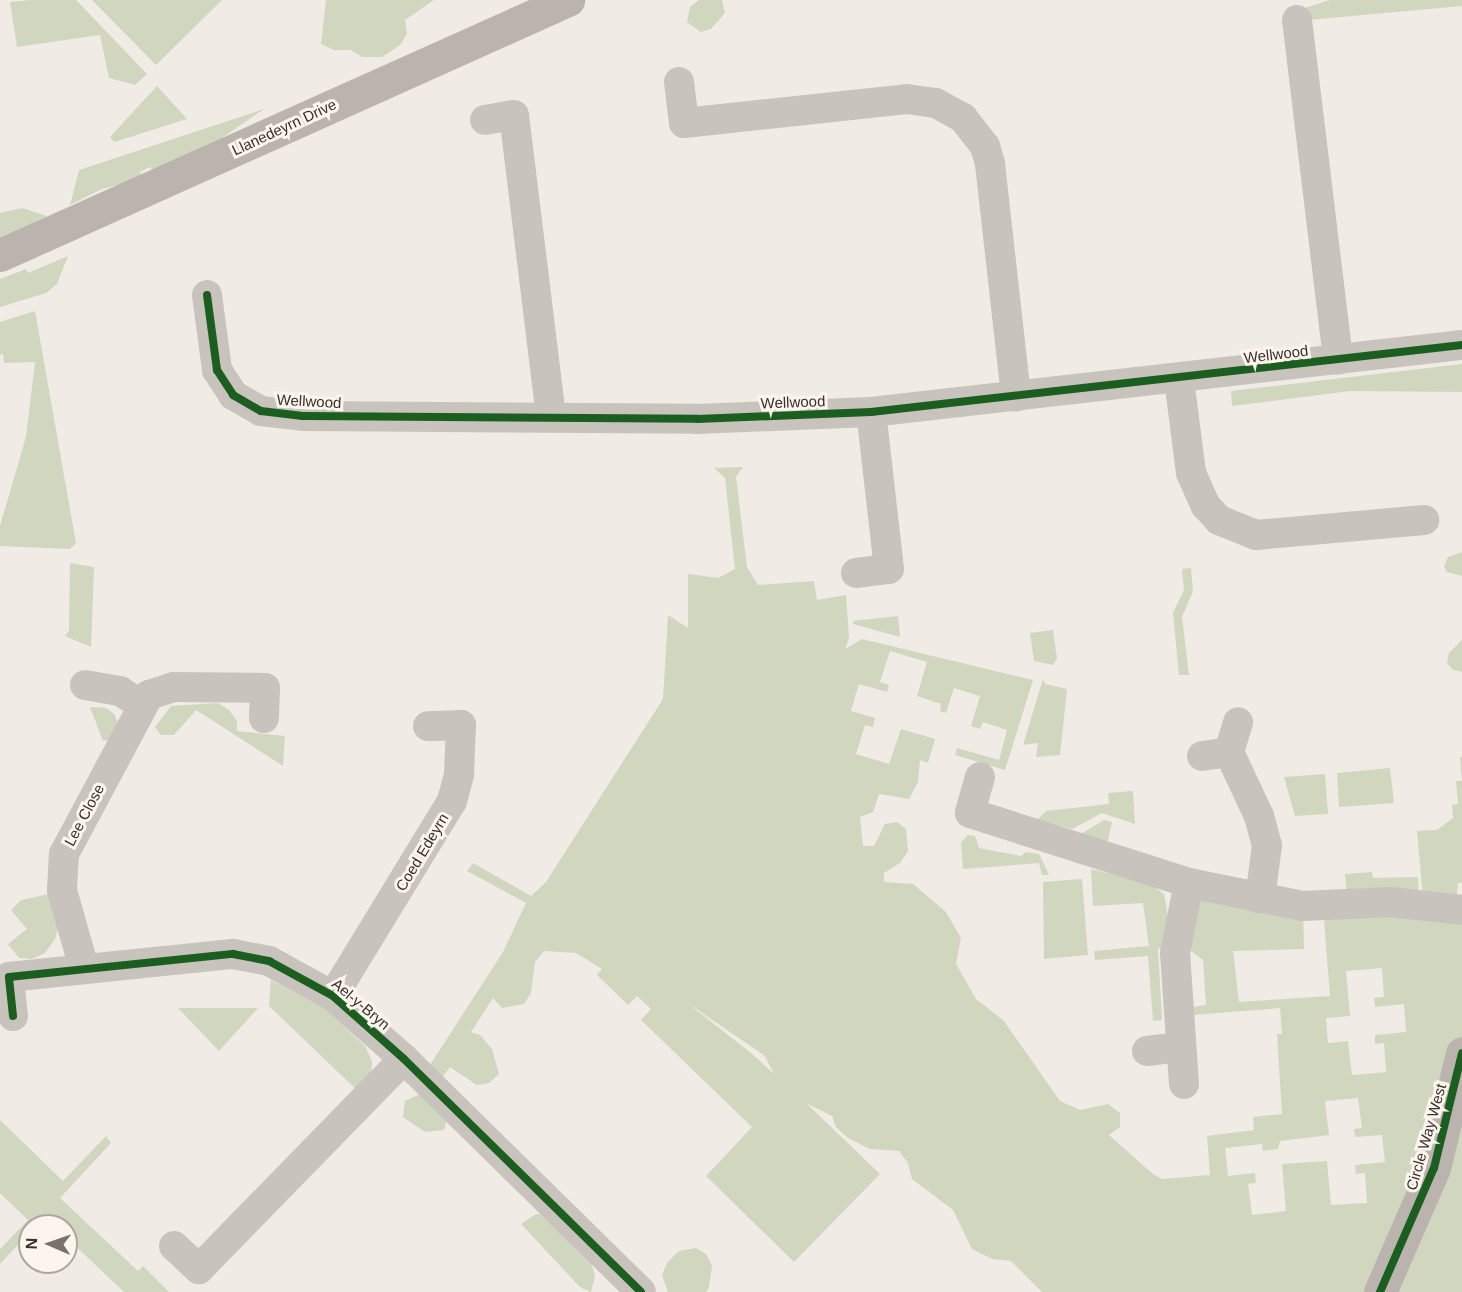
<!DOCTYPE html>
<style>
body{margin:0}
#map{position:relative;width:1462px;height:1292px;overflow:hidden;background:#f0ebe5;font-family:Arial,sans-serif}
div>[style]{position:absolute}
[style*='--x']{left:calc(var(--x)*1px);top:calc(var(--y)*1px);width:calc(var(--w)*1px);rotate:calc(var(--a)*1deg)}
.green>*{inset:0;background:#d1d6bf}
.street>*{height:30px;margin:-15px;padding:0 15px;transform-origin:15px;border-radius:15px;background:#c9c3be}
.secondary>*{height:33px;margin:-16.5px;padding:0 16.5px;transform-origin:16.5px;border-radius:16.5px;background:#bab3ae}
.cycleway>*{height:8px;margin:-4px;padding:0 4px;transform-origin:4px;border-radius:4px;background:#1b5e20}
span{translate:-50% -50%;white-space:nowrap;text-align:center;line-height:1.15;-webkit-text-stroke:6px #fbf5ee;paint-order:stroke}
.street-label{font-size:15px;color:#3b302b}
.north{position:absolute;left:18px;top:1214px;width:60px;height:60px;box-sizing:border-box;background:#fbf5ee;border:2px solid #aea6a0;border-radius:50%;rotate:272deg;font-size:16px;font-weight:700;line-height:24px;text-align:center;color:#3b302b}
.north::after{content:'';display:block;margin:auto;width:21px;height:27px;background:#7a716c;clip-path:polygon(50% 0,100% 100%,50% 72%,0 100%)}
</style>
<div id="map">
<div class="green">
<i style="clip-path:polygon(31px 0,76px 0,147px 74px,135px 85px,109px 78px,100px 35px,17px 47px,10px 2px)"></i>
<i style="clip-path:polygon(92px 0,222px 0,156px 65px)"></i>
<i style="clip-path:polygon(326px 0,434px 0,405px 20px,407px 34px,400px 45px,382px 57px,362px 57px,351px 50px,334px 50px,321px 44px)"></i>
<i style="clip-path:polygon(699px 0,722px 0,725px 13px,711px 29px,701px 32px,687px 22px,690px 7px)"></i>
<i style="clip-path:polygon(1330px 0,1462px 0,1462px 6px,1286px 22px,1286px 14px)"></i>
<i style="clip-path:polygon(157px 86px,187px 119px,114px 142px,110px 137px)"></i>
<i style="clip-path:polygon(264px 109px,203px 151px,154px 173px,150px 167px,140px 172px,143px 179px,102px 189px,70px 205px,79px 170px)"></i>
<i style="clip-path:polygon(22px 208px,47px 216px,0 241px,0 213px)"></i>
<i style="clip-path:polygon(68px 256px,57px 284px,46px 293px,0 307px,0 279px,26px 269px,28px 273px)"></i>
<i style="clip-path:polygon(35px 311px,76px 543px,70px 549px,0 546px,0 526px,26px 437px,35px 362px,4px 363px,3px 353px,0 355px,0 322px)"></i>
<i style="clip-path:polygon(1462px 364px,1462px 392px,1350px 391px,1232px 406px,1231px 391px)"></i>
<i style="clip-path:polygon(evenodd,743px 467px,736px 477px,747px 567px,758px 585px,814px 581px,817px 600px,846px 595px,849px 638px,845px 649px,862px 639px,1033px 680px,1005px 770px,955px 755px,957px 748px,999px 760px,1007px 730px,983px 722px,980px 729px,971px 726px,980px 696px,954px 688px,946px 713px,940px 711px,941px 704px,917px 696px,927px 662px,890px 651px,880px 682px,889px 685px,887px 692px,859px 684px,851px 711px,875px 718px,873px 727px,865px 725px,856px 754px,889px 764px,901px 729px,935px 739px,928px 763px,920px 760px,918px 782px,909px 799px,879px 794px,873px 812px,860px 817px,863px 846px,874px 846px,885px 824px,897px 822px,906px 829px,908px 851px,900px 863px,884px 873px,884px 882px,913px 884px,946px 912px,961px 938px,956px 964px,976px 999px,1004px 1021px,1060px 1101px,1080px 1110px,1108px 1104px,1120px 1113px,1120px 1127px,1109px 1135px,1154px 1175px,1163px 1179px,1210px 1175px,1207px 1136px,1254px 1130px,1253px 1117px,1282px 1114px,1277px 1034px,1282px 1034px,1280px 1008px,1193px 1015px,1193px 1007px,1206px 1005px,1203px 960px,1176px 940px,1189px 883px,1303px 906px,1304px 949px,1233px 951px,1239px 1002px,1330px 996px,1323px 907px,1462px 910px,1462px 1292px,1042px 1292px,1011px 1261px,992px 1259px,972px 1249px,953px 1210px,912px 1179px,908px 1163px,899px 1151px,870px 1149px,848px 1138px,836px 1127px,832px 1116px,806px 1103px,880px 1174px,794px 1262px,706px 1176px,752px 1127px,641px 1020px,651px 1009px,637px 996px,628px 1005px,597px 975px,602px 969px,576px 953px,544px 951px,535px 962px,531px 993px,524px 1004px,502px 1008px,493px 998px,471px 1032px,480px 1035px,492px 1049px,499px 1074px,489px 1083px,477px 1085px,450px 1067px,441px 1079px,430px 1065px,503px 952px,526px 903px,467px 871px,473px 863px,531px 896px,546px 882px,663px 699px,668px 615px,688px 628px,688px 574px,718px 578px,735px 569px,725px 478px,714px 468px,743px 467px,1382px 968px,1384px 997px,1374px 998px,1375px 1007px,1404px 1004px,1406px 1032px,1375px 1035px,1375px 1044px,1384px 1043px,1386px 1072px,1352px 1075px,1348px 1041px,1328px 1043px,1326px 1018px,1350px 1016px,1346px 971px,1382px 968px,743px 467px,686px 1002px,765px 1056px,774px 1074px,751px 1053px,686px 1002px,743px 467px,1358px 1098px,1362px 1128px,1354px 1129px,1355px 1137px,1382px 1135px,1385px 1162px,1355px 1165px,1356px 1174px,1365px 1173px,1367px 1203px,1331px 1205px,1327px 1161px,1282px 1164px,1286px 1211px,1252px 1215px,1248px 1184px,1256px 1183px,1255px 1173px,1228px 1176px,1225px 1148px,1262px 1144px,1263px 1151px,1278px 1149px,1280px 1141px,1329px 1135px,1325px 1101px,1358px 1098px)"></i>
<i style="clip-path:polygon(1462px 552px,1462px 576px,1447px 572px,1444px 566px,1448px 557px)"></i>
<i style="clip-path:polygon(70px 563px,94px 567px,91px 647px,65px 636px,69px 631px)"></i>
<i style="clip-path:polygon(1191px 568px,1193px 591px,1182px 617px,1189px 675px,1179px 675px,1173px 613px,1184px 590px,1182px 569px)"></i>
<i style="clip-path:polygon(898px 616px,900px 637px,853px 624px,853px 621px)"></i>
<i style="clip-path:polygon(1053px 630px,1057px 658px,1053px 665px,1034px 661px,1030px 633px)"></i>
<i style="clip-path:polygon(1462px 640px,1462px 672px,1453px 670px,1447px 663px,1449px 653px)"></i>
<i style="clip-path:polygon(1043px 679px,1045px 684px,1067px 689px,1060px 755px,1036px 757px,1038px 743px,1023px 745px)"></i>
<i style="clip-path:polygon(218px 703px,229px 710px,237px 721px,237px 731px,285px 736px,283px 766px,196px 710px,174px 735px,161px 735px,155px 727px,171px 706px)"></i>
<i style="clip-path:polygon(90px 707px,106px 708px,114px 714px,120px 727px,118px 737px,103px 741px)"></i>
<i style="clip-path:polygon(1460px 757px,1462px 757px,1462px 883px,1458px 883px,1457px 894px,1423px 897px,1417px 831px,1437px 830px,1453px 818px,1452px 805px,1458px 804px,1456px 781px,1462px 781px)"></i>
<i style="clip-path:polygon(1390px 768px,1394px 803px,1339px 807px,1337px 773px)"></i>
<i style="clip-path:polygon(1325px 774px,1328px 814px,1295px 816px,1284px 777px)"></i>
<i style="clip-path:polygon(1133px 791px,1135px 824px,1102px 813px,1072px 829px,1037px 820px,1046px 811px,1109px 804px,1108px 793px)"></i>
<i style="clip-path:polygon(1104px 820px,1112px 822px,1107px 845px,1076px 837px)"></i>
<i style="clip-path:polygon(968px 835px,975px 836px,979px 848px,1021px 856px,1026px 852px,1039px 854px,1049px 875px,1042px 875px,1039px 863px,963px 869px,961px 843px)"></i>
<i style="clip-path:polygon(1091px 869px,1149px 883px,1164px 894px,1169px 923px,1164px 947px,1158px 949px,1162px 1020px,1153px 1021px,1148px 956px,1095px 960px,1094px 951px,1149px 946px,1143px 903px,1093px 906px)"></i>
<i style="clip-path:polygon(1372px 872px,1373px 878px,1418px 877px,1419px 897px,1347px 900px,1345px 874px)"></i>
<i style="clip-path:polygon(1082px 879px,1088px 955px,1044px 959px,1043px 882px)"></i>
<i style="clip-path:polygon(54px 893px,62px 914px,55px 939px,45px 953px,32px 959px,19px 958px,8px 944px,27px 929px,11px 910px,21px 900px)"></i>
<i style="clip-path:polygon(271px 980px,325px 1008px,365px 1046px,372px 1061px,371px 1080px,360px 1093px,269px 1006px)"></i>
<i style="clip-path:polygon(178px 1008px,258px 1008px,219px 1051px)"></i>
<i style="clip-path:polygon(420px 1094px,447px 1118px,444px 1130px,425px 1132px,403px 1117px,405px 1101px)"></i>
<i style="clip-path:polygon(0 1120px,63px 1181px,106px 1136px,111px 1143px,60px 1198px,138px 1271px,143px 1266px,169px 1292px,124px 1292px,66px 1237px,66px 1226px,55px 1226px,45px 1216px,36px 1226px,30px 1226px,30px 1232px,0 1264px,0 1249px,28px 1220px,0 1193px)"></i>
<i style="clip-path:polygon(536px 1214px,542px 1214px,591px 1263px,595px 1276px,591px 1292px,580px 1287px,521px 1224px)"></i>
<i style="clip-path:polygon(696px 1248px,706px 1254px,712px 1266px,709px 1287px,706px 1292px,668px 1292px,662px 1275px,667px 1263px,679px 1251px)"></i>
</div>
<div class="street">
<i style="--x:1297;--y:20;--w:342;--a:83.1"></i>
<i style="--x:679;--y:82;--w:41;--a:83"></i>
<i style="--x:684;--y:123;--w:224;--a:-6.1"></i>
<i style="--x:907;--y:99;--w:29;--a:8"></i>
<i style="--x:936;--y:103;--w:31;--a:29"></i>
<i style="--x:963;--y:118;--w:36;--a:52"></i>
<i style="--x:985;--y:146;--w:19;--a:74"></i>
<i style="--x:990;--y:164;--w:234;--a:83.6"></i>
<i style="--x:485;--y:120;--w:29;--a:-10"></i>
<i style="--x:514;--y:115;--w:304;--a:83"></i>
<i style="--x:207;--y:295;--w:76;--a:82.4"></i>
<i style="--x:217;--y:370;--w:30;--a:57"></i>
<i style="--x:233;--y:395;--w:32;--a:30"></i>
<i style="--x:261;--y:411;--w:42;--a:6.8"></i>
<i style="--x:303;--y:416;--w:394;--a:0.4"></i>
<i style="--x:697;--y:419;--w:174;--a:-2.3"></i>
<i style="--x:871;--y:412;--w:595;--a:-6.47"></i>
<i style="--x:1179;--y:379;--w:95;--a:82.7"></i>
<i style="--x:1191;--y:473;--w:36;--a:66"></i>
<i style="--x:1206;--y:506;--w:19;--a:47"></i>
<i style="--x:1219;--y:520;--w:40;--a:22"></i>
<i style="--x:1256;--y:535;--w:169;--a:-5.1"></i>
<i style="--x:856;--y:573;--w:33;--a:-7"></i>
<i style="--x:889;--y:569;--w:158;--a:-96.5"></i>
<i style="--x:85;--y:685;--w:36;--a:10"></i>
<i style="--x:120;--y:691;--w:27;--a:33"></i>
<i style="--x:1229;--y:752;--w:31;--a:-73"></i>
<i style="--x:1202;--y:756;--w:27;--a:-8"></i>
<i style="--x:1229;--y:752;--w:71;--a:64.9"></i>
<i style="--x:1259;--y:816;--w:30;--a:75"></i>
<i style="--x:1267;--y:845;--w:54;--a:97.4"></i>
<i style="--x:980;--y:777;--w:37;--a:106"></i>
<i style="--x:970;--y:813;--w:230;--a:17.7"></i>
<i style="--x:1189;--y:883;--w:116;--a:11.4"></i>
<i style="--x:1303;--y:906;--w:87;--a:-2.6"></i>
<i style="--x:1390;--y:902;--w:72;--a:6.3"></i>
<i style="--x:84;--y:968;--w:81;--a:-105.8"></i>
<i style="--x:62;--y:890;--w:36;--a:-87"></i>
<i style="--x:64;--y:854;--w:180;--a:-61.9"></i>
<i style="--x:149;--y:695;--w:26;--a:-18"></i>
<i style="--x:174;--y:687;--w:91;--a:0.6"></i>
<i style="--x:265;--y:688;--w:30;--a:92"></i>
<i style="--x:333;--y:996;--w:228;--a:-58.6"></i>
<i style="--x:452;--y:801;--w:28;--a:-75"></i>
<i style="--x:459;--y:774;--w:49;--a:-87.7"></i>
<i style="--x:461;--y:725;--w:33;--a:178"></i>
<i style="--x:13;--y:1016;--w:39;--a:-96"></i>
<i style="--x:9;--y:977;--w:225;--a:-5.9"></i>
<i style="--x:233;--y:954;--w:37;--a:11"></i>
<i style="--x:269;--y:961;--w:73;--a:28.7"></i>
<i style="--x:333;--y:996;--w:95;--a:41.6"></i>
<i style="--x:404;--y:1059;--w:332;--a:44.5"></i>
<i style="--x:1147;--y:1051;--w:34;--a:-7"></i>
<i style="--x:1184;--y:1084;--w:131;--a:-93.9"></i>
<i style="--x:1175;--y:953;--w:71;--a:-78.7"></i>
<i style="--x:174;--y:1246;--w:34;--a:43"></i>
<i style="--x:199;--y:1269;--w:293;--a:-45.7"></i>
</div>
<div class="secondary">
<i style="--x:0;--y:255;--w:623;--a:-24.18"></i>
<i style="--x:1380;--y:1292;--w:135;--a:-66.5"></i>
<i style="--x:1434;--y:1168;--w:118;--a:-76.3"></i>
</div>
<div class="cycleway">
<i style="--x:207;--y:295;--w:76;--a:82.4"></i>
<i style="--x:217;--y:370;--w:30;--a:57"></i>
<i style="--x:233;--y:395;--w:32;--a:30"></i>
<i style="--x:261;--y:411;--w:42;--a:6.8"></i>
<i style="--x:303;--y:416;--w:394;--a:0.4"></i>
<i style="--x:697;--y:419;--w:174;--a:-2.3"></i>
<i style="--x:871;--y:412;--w:595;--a:-6.47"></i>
<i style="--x:13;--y:1016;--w:39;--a:-96"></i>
<i style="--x:9;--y:977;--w:225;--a:-5.9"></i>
<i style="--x:233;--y:954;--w:37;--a:11"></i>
<i style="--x:269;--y:961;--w:73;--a:28.7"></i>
<i style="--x:333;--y:996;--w:95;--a:41.6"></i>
<i style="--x:404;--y:1059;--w:332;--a:44.5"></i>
<i style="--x:1380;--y:1292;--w:135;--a:-66.5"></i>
<i style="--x:1434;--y:1168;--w:118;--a:-76.3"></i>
</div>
<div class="street-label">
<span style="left:284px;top:127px;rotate:-25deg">Llanedeyrn Drive</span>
<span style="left:1276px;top:354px;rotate:-7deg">Wellwood</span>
<span style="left:309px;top:401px;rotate:3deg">Wellwood</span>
<span style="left:793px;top:402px;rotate:-2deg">Wellwood</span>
<span style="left:84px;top:815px;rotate:-62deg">Lee Close</span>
<span style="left:422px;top:852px;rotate:-59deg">Coed Edeyrn</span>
<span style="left:361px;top:1004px;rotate:40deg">Ael-y-Bryn</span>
<span style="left:1426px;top:1137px;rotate:-74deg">Circle Way West</span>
</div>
<div class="north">N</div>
</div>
